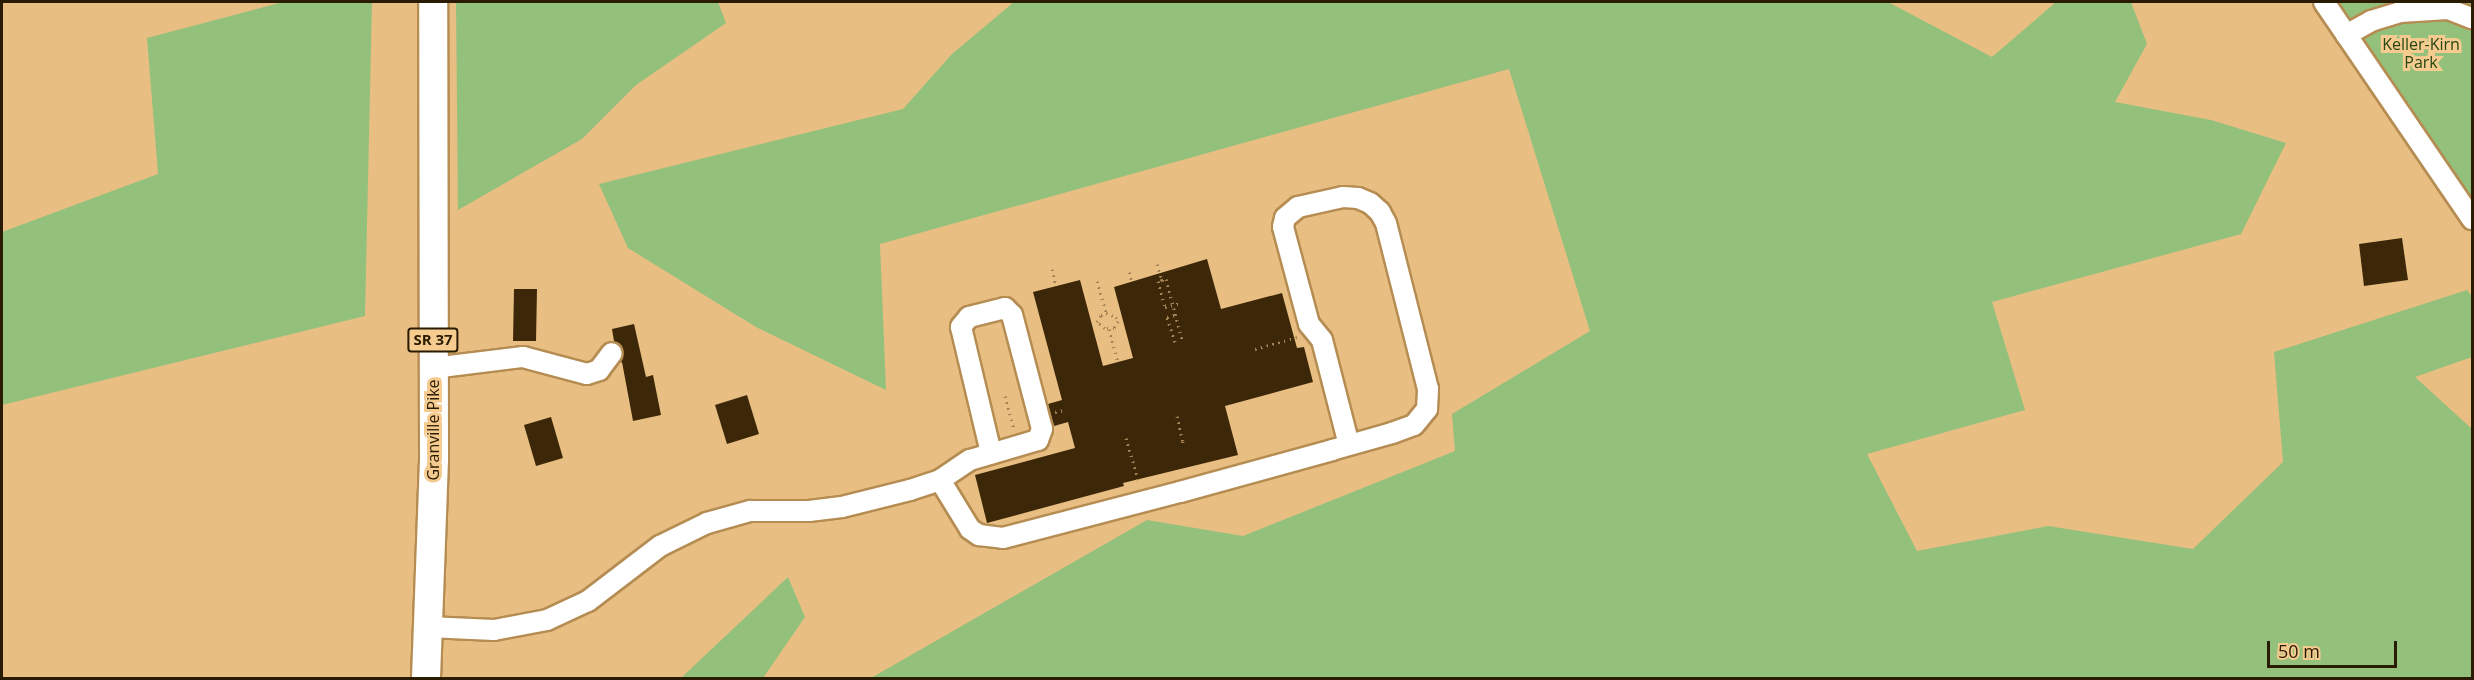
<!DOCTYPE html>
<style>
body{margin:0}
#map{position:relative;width:2474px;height:680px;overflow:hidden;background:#e8be83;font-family:"Open Sans",sans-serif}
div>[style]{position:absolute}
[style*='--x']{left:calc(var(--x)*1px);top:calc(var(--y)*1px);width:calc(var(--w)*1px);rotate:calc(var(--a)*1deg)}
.green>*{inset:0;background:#93c17c}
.building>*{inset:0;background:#3c2808}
.path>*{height:3px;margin-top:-1.5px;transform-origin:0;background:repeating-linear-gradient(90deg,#a38355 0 1.5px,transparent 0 6px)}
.roads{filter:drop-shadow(2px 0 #b58d53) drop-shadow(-2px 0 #b58d53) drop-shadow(0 2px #b58d53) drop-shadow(0 -2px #b58d53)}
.minor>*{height:20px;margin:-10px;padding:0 10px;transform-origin:10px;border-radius:10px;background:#fff}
.highway>*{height:28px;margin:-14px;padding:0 14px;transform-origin:14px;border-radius:14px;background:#fff}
span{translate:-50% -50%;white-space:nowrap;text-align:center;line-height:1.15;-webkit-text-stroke:6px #f5cb8f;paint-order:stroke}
.shield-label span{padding:2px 4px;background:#f5cb8f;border:2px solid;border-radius:4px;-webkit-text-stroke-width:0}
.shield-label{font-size:15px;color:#2a1b03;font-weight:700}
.park-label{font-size:16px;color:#264612}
.street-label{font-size:16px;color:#2a1b03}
.frame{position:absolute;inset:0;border:3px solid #2a1b03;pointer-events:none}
.scale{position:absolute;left:2267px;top:641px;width:130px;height:27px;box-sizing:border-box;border:3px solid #2a1b03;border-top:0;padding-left:8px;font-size:18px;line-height:21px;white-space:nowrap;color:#2a1b03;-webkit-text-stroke:4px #f5cb8f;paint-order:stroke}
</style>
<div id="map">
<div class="green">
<i style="clip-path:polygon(283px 2px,372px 2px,365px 316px,2px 405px,2px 232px,158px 174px,147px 38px)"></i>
<i style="clip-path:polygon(456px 2px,718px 2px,726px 23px,636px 85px,582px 139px,458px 210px)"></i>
<i style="clip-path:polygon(1014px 2px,1888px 2px,1992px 57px,2056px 2px,2131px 2px,2147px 44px,2115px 102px,2211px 120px,2286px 143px,2241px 234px,1992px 302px,2025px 410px,1867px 454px,1917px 551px,2048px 526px,2193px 549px,2283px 462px,2274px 352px,2467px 290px,2472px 296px,2472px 357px,2415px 377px,2472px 429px,2472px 678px,871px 678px,1147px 520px,1243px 536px,1455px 451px,1452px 414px,1590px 331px,1509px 69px,880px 244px,886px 390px,756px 327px,628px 248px,599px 184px,903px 109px,952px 54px)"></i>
<i style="clip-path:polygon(2324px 2px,2472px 2px,2472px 219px)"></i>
<i style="clip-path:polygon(788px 577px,805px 617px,763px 678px,681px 678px)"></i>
</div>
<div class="building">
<i style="clip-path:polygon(2402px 238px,2408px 280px,2364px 286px,2359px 244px)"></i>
<i style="clip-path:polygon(1207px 259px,1221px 309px,1282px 293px,1297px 348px,1304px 347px,1313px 382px,1225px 406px,1238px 455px,1123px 483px,1124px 486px,987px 523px,975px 475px,1075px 448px,1068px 422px,1054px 426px,1048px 404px,1062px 400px,1033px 292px,1080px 280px,1103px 366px,1133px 358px,1114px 287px)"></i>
<i style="clip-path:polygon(514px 289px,537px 289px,536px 341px,513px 341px)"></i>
<i style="clip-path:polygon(634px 324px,646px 377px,653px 375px,661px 415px,633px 421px,622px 362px,620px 363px,623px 349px,614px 341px,612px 329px)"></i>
<i style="clip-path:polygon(747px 395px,759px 434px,727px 444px,715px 405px)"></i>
<i style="clip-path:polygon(551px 417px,563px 458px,536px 466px,524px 425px)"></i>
</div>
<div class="path">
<i style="--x:1157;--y:264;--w:17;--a:73"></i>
<i style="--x:1162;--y:280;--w:4;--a:-14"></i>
<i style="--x:1166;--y:279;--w:63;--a:75.3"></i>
<i style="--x:1052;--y:269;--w:17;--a:77"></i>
<i style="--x:1129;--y:272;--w:10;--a:73"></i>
<i style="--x:1162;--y:280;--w:4;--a:166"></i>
<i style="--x:1158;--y:281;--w:27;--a:75"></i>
<i style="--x:1165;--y:307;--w:16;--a:-14"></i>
<i style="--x:1097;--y:281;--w:33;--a:74"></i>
<i style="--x:1106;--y:313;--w:11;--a:22"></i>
<i style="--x:1116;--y:317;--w:4;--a:63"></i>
<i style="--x:1118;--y:321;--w:8;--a:120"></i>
<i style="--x:1114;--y:328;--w:9;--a:180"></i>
<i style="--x:1105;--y:328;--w:10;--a:-143"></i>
<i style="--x:1097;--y:322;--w:8;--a:-60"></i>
<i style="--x:1101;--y:315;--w:5;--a:-22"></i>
<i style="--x:1109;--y:329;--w:34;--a:75"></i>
<i style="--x:1175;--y:342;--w:26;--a:-108"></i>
<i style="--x:1167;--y:317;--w:8;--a:-14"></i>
<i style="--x:1255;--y:349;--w:45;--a:-15.6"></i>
<i style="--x:1005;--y:396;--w:34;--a:75"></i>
<i style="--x:1055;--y:412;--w:9;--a:-13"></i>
<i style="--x:1177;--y:416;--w:26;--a:77"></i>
<i style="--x:1183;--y:441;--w:5;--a:101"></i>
<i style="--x:1126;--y:438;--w:47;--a:73.9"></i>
</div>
<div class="roads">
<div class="minor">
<i style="--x:2324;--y:2;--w:263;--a:55.7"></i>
<i style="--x:2346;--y:35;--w:29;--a:-29"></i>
<i style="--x:2371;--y:21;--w:30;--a:-17"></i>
<i style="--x:2400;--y:12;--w:48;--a:-3.6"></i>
<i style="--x:2448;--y:9;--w:26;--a:21"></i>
<i style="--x:433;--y:368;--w:91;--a:-7"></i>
<i style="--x:523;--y:357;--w:66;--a:14.9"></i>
<i style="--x:587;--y:374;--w:13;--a:-18"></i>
<i style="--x:599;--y:370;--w:21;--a:-53"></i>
<i style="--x:940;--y:480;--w:57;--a:58.5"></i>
<i style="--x:970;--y:529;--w:11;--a:34"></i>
<i style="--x:979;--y:535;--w:24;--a:7"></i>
<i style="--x:1003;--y:538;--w:183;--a:-14.6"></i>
<i style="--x:1180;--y:492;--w:158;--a:-15.4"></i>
<i style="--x:1332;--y:450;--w:62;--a:-15.8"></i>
<i style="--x:1392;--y:433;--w:23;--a:-20"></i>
<i style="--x:1414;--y:425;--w:21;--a:-51"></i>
<i style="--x:1427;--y:409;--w:20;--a:-87"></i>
<i style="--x:1428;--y:389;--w:171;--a:-104.2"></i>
<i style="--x:1386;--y:223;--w:13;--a:-119"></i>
<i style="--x:1380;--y:212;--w:13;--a:-138"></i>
<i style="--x:1370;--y:203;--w:13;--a:-157"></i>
<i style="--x:1358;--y:198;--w:15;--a:-176"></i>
<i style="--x:1343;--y:197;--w:46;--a:167.5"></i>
<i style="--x:1298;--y:207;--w:17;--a:140"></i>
<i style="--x:1285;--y:218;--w:9;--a:103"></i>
<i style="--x:1283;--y:227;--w:100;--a:75"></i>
<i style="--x:1309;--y:324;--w:21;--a:51"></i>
<i style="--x:1322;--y:340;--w:108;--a:75.6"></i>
<i style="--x:428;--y:627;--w:66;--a:2.6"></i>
<i style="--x:494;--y:630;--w:54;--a:-10.7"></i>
<i style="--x:547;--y:620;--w:45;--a:-24.9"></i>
<i style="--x:588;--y:601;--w:91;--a:-37.4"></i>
<i style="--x:660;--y:546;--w:52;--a:-26.1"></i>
<i style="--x:707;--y:523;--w:45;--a:-15.6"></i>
<i style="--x:750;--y:511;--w:59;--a:0"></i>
<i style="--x:809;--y:511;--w:33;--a:-7"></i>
<i style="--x:842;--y:507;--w:70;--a:-14"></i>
<i style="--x:910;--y:490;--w:32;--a:-18"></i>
<i style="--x:940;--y:480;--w:36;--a:-34"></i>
<i style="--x:970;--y:460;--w:71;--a:-16.4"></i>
<i style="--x:1038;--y:440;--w:12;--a:-70"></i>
<i style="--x:1042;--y:429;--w:118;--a:-104.7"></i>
<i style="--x:1012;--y:315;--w:10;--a:-135"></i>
<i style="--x:1005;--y:308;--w:37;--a:166"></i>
<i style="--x:969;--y:317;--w:13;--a:129"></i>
<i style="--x:961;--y:327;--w:130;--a:76.6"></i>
</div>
<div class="highway">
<i style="--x:426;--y:678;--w:218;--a:-87.9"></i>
<i style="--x:434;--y:460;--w:458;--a:-90.1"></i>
</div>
</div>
<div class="shield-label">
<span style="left:433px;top:340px">SR 37</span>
</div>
<div class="park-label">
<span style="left:2421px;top:53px">Keller-Kirn<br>Park</span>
</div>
<div class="street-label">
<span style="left:433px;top:430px;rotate:-90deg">Granville Pike</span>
</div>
<div class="frame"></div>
<div class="scale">50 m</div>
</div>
